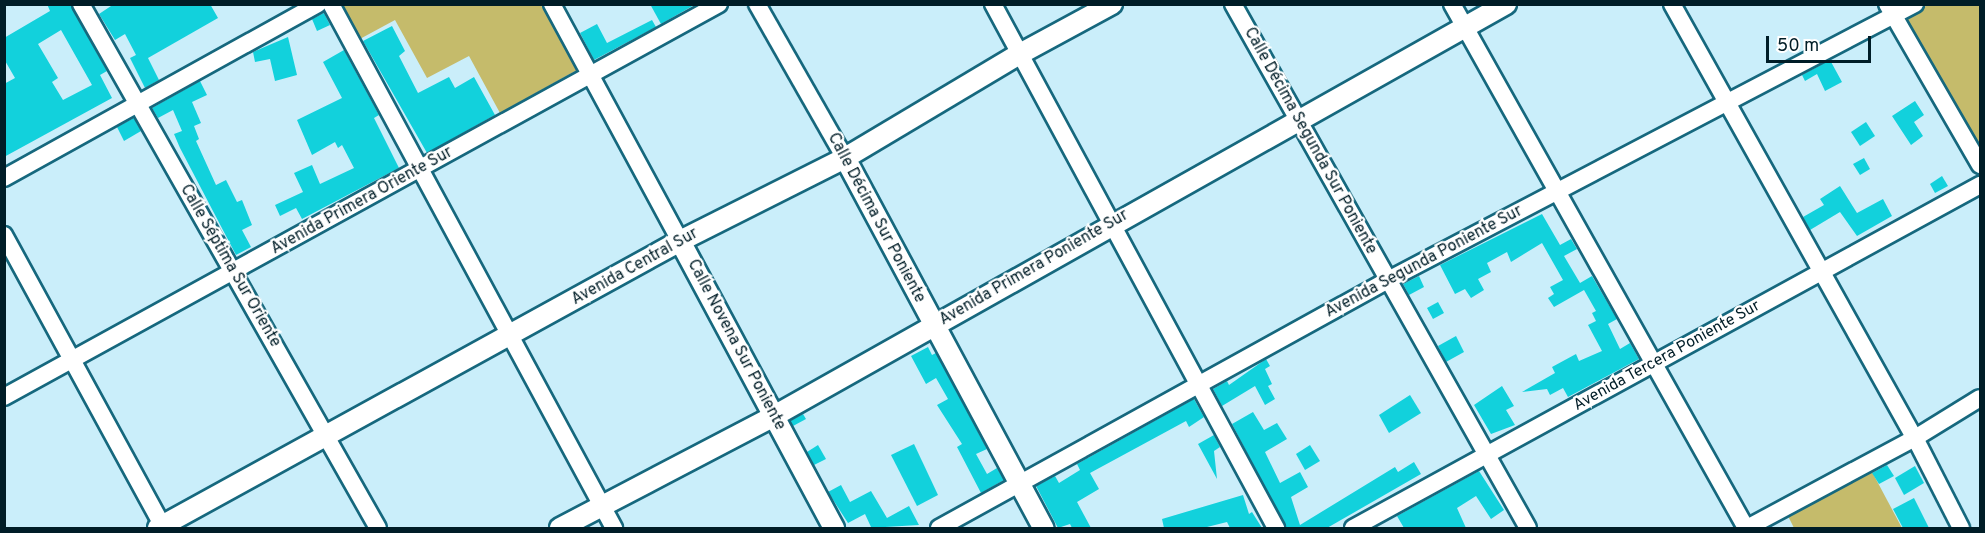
<!DOCTYPE html>
<meta charset="utf-8">
<style>
body{margin:0}
#map{position:relative;width:1985px;height:533px;overflow:hidden;background:#caeefa;font-family:Overpass,sans-serif}
div>[style]{position:absolute}
[style*='--x']{left:calc(var(--x)*1px);top:calc(var(--y)*1px);width:calc(var(--w)*1px);rotate:calc(var(--a)*1deg)}
.green>*{inset:0;background:#c5bb6b}
.building>*{inset:0;background:#12d1dc}
.roads{filter:drop-shadow(2px 0 #16687e) drop-shadow(-2px 0 #16687e) drop-shadow(0 2px #16687e) drop-shadow(0 -2px #16687e)}
.minor>*{height:16px;margin:-8px;padding:0 8px;transform-origin:8px;border-radius:8px;background:#fff}
.tertiary>*{height:20px;margin:-10px;padding:0 10px;transform-origin:10px;border-radius:10px;background:#fff}
span{translate:-50% -50%;white-space:nowrap;text-align:center;line-height:1.15;-webkit-text-stroke:4.5px #fff;paint-order:stroke}
.street-label{font-size:16px;color:#001d27}
.frame{position:absolute;inset:0;border:6px solid #001d27;pointer-events:none}
.scale{position:absolute;left:1766px;top:36px;width:105px;height:27px;box-sizing:border-box;border:3px solid #001d27;border-top:0;padding-left:8px;font-size:18px;line-height:21px;white-space:nowrap;color:#001d27;-webkit-text-stroke:4px #fff;paint-order:stroke}
</style>
<div id="map">
<div class="green">
<i style="clip-path:polygon(343px 4px,541px 5px,577px 70px,500px 113px,469px 56px,427px 78px,395px 20px,358px 40px,340px 6px)"></i>
<i style="clip-path:polygon(1928px 5px,1980px 5px,1980px 154px,1901px 18px)"></i>
<i style="clip-path:polygon(1870px 468px,1902px 528px,1794px 528px,1787px 514px)"></i>
</div>
<div class="building">
<i style="clip-path:polygon(evenodd,47px 4px,70px 4px,107px 71px,100px 75px,112px 98px,4px 157px,4px 84px,15px 78px,4px 59px,4px 38px,50px 11px,47px 4px,61px 30px,92px 85px,63px 100px,52px 82px,58px 78px,38px 44px,61px 30px)"></i>
<i style="clip-path:polygon(114px 4px,210px 4px,218px 18px,148px 58px,159px 80px,145px 88px,130px 58px,136px 55px,125px 34px,115px 40px,99px 14px)"></i>
<i style="clip-path:polygon(650px 4px,696px 4px,661px 24px)"></i>
<i style="clip-path:polygon(324px 13px,330px 25px,317px 31px,312px 19px)"></i>
<i style="clip-path:polygon(652px 20px,656px 27px,594px 60px,580px 33px,597px 24px,607px 43px)"></i>
<i style="clip-path:polygon(392px 26px,405px 51px,399px 56px,418px 93px,449px 77px,455px 88px,474px 77px,495px 115px,427px 153px,363px 41px)"></i>
<i style="clip-path:polygon(288px 37px,297px 75px,275px 81px,270px 59px,255px 62px,253px 52px)"></i>
<i style="clip-path:polygon(344px 50px,379px 115px,374px 118px,399px 168px,302px 219px,296px 208px,280px 216px,275px 205px,303px 192px,294px 173px,312px 165px,320px 184px,354px 168px,342px 145px,338px 148px,335px 142px,312px 155px,297px 120px,342px 98px,323px 62px)"></i>
<i style="clip-path:polygon(1830px 60px,1842px 82px,1825px 91px,1817px 74px,1805px 81px,1802px 75px)"></i>
<i style="clip-path:polygon(200px 81px,207px 95px,192px 102px,201px 123px,194px 126px,199px 139px,196px 141px,216px 185px,226px 180px,237px 202px,242px 200px,252px 225px,242px 230px,251px 247px,236px 255px,180px 148px,174px 134px,182px 131px,173px 110px,158px 118px,152px 108px)"></i>
<i style="clip-path:polygon(1915px 101px,1924px 115px,1914px 122px,1923px 136px,1911px 145px,1892px 116px)"></i>
<i style="clip-path:polygon(134px 118px,141px 131px,124px 141px,117px 127px)"></i>
<i style="clip-path:polygon(1866px 122px,1875px 136px,1860px 146px,1851px 132px)"></i>
<i style="clip-path:polygon(1864px 158px,1870px 169px,1860px 175px,1853px 164px)"></i>
<i style="clip-path:polygon(1942px 176px,1948px 186px,1935px 193px,1930px 184px)"></i>
<i style="clip-path:polygon(1840px 186px,1857px 213px,1883px 199px,1892px 216px,1857px 236px,1840px 212px,1810px 230px,1803px 217px,1824px 205px,1820px 199px)"></i>
<i style="clip-path:polygon(1542px 214px,1560px 245px,1571px 239px,1577px 249px,1564px 256px,1583px 288px,1580px 283px,1592px 276px,1617px 319px,1608px 324px,1620px 349px,1630px 343px,1639px 359px,1568px 397px,1563px 388px,1550px 395px,1547px 389px,1522px 392px,1555px 373px,1552px 367px,1576px 354px,1579px 361px,1602px 351px,1588px 325px,1596px 321px,1592px 313px,1596px 311px,1584px 290px,1554px 307px,1548px 298px,1554px 294px,1550px 287px,1563px 280px,1542px 243px,1511px 262px,1507px 252px,1487px 263px,1491px 272px,1478px 279px,1484px 290px,1471px 298px,1465px 289px,1455px 294px,1440px 265px)"></i>
<i style="clip-path:polygon(1419px 276px,1424px 287px,1409px 295px,1403px 284px)"></i>
<i style="clip-path:polygon(1438px 302px,1444px 313px,1433px 319px,1427px 308px)"></i>
<i style="clip-path:polygon(1456px 336px,1464px 352px,1446px 362px,1438px 346px)"></i>
<i style="clip-path:polygon(928px 347px,932px 355px,936px 353px,987px 449px,976px 454px,987px 474px,997px 468px,1004px 480px,981px 493px,957px 447px,962px 444px,937px 405px,948px 399px,936px 378px,926px 384px,911px 356px)"></i>
<i style="clip-path:polygon(1266px 359px,1270px 366px,1265px 369px,1272px 384px,1268px 386px,1275px 399px,1265px 405px,1255px 386px,1222px 406px,1213px 389px,1227px 381px,1229px 385px)"></i>
<i style="clip-path:polygon(1502px 386px,1514px 406px,1506px 410px,1515px 425px,1491px 434px,1474px 405px)"></i>
<i style="clip-path:polygon(1410px 395px,1421px 413px,1389px 433px,1379px 415px)"></i>
<i style="clip-path:polygon(1194px 399px,1204px 417px,1189px 427px,1186px 421px,1090px 473px,1099px 489px,1077px 502px,1091px 528px,1072px 528px,1070px 524px,1058px 528px,1036px 486px,1055px 476px,1059px 483px,1080px 470px,1077px 464px)"></i>
<i style="clip-path:polygon(1253px 412px,1264px 430px,1277px 423px,1287px 439px,1265px 452px,1280px 483px,1300px 472px,1308px 487px,1291px 497px,1300px 525px,1395px 467px,1398px 472px,1414px 462px,1421px 474px,1327px 528px,1286px 528px,1232px 424px)"></i>
<i style="clip-path:polygon(803px 414px,806px 419px,793px 426px,790px 421px)"></i>
<i style="clip-path:polygon(1214px 435px,1220px 447px,1214px 451px,1217px 479px,1198px 444px)"></i>
<i style="clip-path:polygon(914px 444px,938px 495px,917px 506px,891px 455px)"></i>
<i style="clip-path:polygon(818px 445px,826px 459px,814px 465px,807px 452px)"></i>
<i style="clip-path:polygon(1310px 445px,1320px 461px,1305px 470px,1296px 454px)"></i>
<i style="clip-path:polygon(1887px 465px,1894px 476px,1879px 484px,1872px 473px)"></i>
<i style="clip-path:polygon(1915px 466px,1924px 483px,1904px 495px,1895px 478px)"></i>
<i style="clip-path:polygon(1479px 471px,1504px 510px,1491px 519px,1476px 496px,1457px 508px,1466px 528px,1404px 528px,1397px 516px)"></i>
<i style="clip-path:polygon(841px 485px,850px 502px,871px 491px,887px 518px,909px 506px,919px 525px,868px 528px,871px 527px,865px 514px,848px 523px,828px 492px)"></i>
<i style="clip-path:polygon(1243px 495px,1249px 514px,1252px 512px,1262px 528px,1230px 528px,1227px 522px,1203px 528px,1164px 528px,1162px 519px)"></i>
<i style="clip-path:polygon(1914px 498px,1929px 528px,1903px 528px,1893px 509px)"></i>
</div>
<div class="roads">
<div class="minor">
<i style="--x:81;--y:4;--w:602;--a:60.46"></i>
<i style="--x:331;--y:4;--w:596;--a:61.63"></i>
<i style="--x:552;--y:4;--w:269;--a:61.6"></i>
<i style="--x:757;--y:4;--w:177;--a:60.3"></i>
<i style="--x:993;--y:4;--w:596;--a:61.63"></i>
<i style="--x:1233;--y:4;--w:601;--a:60.62"></i>
<i style="--x:1452;--y:4;--w:601;--a:60.7"></i>
<i style="--x:1672;--y:4;--w:497;--a:60.8"></i>
<i style="--x:1915;--y:438;--w:101;--a:62.9"></i>
<i style="--x:1887;--y:4;--w:186;--a:60"></i>
<i style="--x:4;--y:178;--w:359;--a:-29"></i>
<i style="--x:4;--y:235;--w:334;--a:61.4"></i>
<i style="--x:4;--y:397;--w:816;--a:-28.8"></i>
<i style="--x:939;--y:528;--w:513;--a:-28.91"></i>
<i style="--x:1388;--y:280;--w:595;--a:-27.64"></i>
<i style="--x:1353;--y:528;--w:715;--a:-28.68"></i>
<i style="--x:1747;--y:528;--w:191;--a:-28.2"></i>
<i style="--x:1915;--y:438;--w:76;--a:-31.6"></i>
</div>
<div class="tertiary">
<i style="--x:845;--y:158;--w:420;--a:61.8"></i>
<i style="--x:680;--y:241;--w:326;--a:61.8"></i>
<i style="--x:158;--y:528;--w:596;--a:-28.8"></i>
<i style="--x:680;--y:241;--w:185;--a:-26.7"></i>
<i style="--x:845;--y:158;--w:201;--a:-30.8"></i>
<i style="--x:1018;--y:55;--w:107;--a:-28.5"></i>
<i style="--x:560;--y:528;--w:242;--a:-27.6"></i>
<i style="--x:774;--y:416;--w:840;--a:-29.37"></i>
</div>
</div>
<div class="street-label">
<span style="left:1310px;top:141px;rotate:61deg">Calle Décima Segunda Sur Poniente</span>
<span style="left:362px;top:201px;rotate:-29deg">Avenida Primera Oriente Sur</span>
<span style="left:876px;top:218px;rotate:62deg">Calle Décima Sur Poniente</span>
<span style="left:1424px;top:262px;rotate:-28deg">Avenida Segunda Poniente Sur</span>
<span style="left:230px;top:266px;rotate:60deg">Calle Séptima Sur Oriente</span>
<span style="left:635px;top:267px;rotate:-29deg">Avenida Central Sur</span>
<span style="left:1034px;top:268px;rotate:-30deg">Avenida Primera Poniente Sur</span>
<span style="left:736px;top:345px;rotate:62deg">Calle Novena Sur Poniente</span>
<span style="left:1667px;top:356px;rotate:-29deg">Avenida Tercera Poniente Sur</span>
</div>
<div class="frame"></div>
<div class="scale">50 m</div>
</div>
